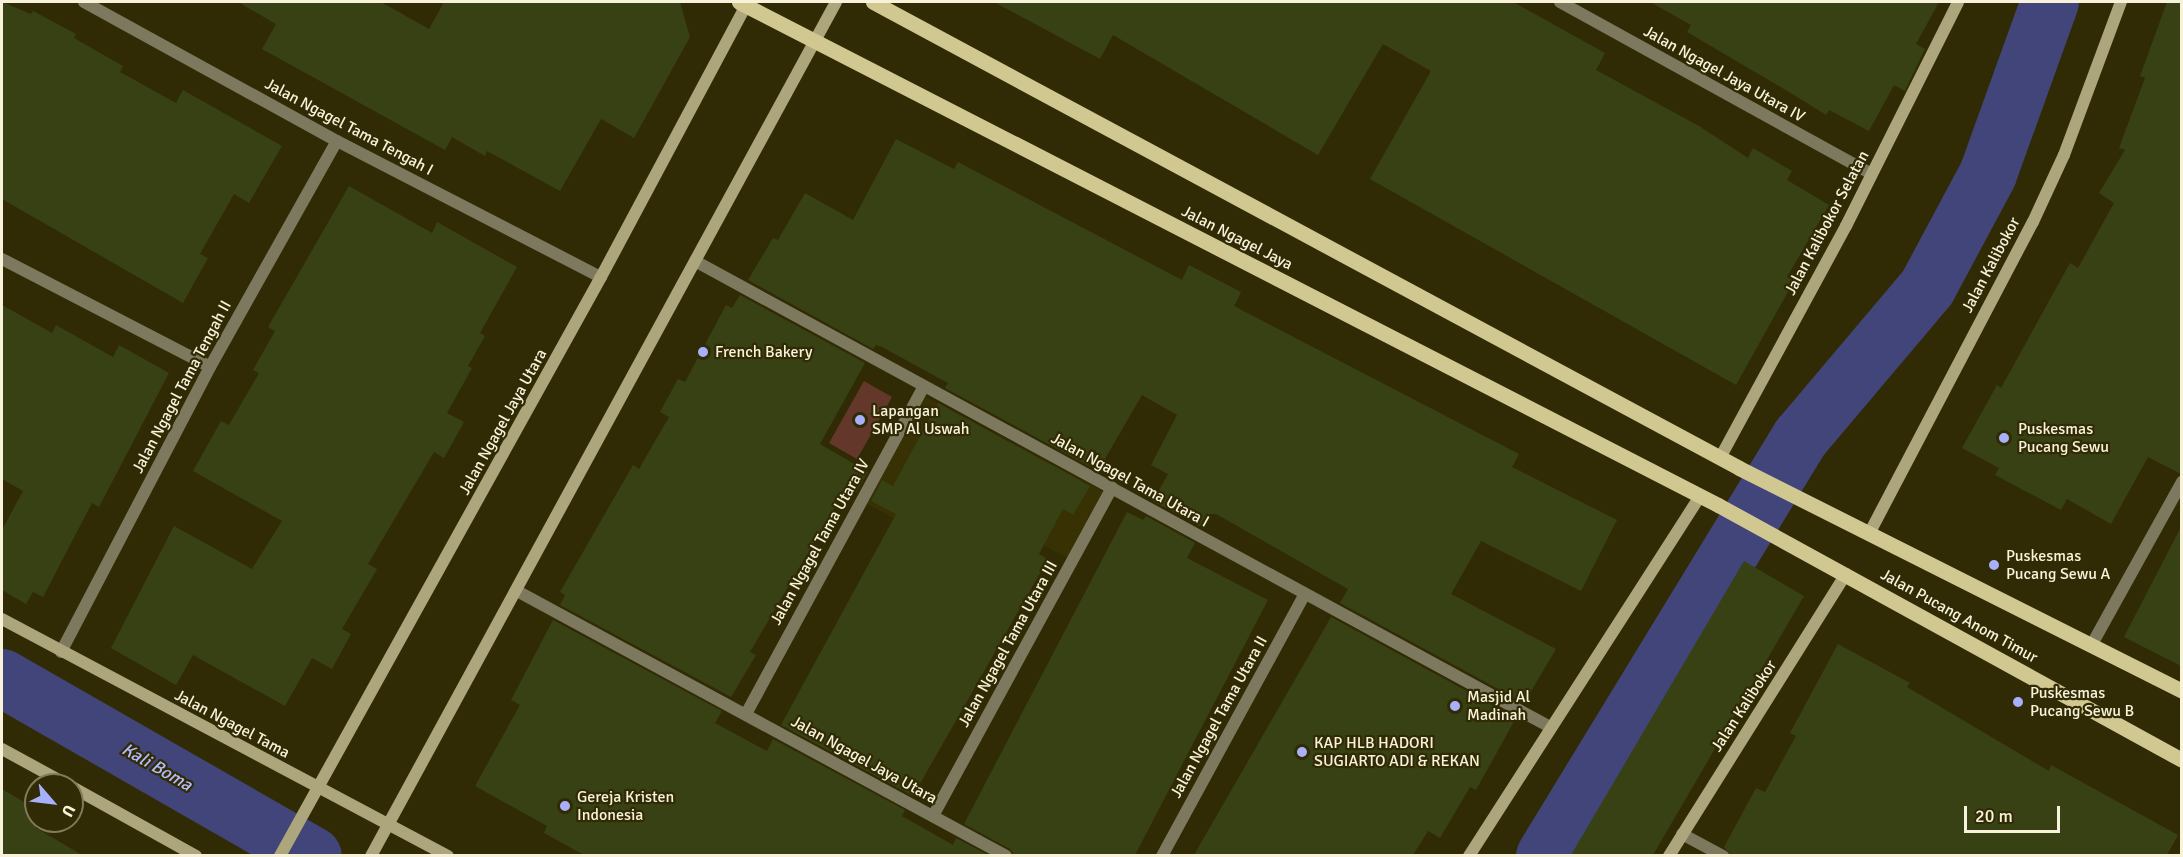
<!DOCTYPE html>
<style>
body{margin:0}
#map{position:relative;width:2183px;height:857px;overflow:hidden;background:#312b05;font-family:Signika,sans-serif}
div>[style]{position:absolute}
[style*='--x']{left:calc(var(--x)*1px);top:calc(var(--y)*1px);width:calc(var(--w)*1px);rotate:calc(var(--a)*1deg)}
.built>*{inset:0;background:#383103}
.green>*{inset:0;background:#63382a}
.river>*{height:58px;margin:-29px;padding:0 29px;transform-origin:29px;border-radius:29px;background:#424579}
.building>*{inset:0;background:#384113}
.street>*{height:12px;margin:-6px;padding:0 6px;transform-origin:6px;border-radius:6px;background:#7d795f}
.secondary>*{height:12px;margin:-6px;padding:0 6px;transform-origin:6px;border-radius:6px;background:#ada57b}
.primary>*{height:15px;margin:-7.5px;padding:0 7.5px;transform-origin:7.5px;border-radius:7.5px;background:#d1c791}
.dots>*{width:16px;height:16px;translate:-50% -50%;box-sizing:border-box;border:3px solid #312b05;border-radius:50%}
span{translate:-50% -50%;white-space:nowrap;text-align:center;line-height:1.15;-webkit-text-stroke:4.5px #312b05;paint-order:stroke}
.street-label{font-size:16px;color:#f7f2d9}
.poi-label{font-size:16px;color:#f7f2d9}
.left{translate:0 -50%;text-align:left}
.water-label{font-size:18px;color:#b2bafb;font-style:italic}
.frame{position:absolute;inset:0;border:3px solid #f7f2d9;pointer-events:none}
.north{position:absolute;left:24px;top:773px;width:60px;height:60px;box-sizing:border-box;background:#312b05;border:2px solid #807b5a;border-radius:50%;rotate:118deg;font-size:16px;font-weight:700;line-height:24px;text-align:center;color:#f7f2d9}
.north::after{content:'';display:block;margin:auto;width:21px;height:27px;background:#a8b0fc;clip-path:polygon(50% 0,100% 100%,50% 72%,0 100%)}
.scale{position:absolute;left:1964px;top:806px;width:96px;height:27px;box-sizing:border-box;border:3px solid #f7f2d9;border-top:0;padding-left:8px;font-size:18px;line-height:21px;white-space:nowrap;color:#f7f2d9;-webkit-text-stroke:4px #312b05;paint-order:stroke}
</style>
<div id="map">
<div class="built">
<i style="clip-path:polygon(924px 396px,1106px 493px,1071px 560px,977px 510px,955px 551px,867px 504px)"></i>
</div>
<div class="green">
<i style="clip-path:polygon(864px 381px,892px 397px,857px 459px,829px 443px)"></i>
</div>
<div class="river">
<i style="--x:2;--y:678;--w:358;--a:29.8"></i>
<i style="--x:1545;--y:856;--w:491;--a:-58.6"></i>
<i style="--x:1801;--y:437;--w:195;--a:-49.8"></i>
<i style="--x:1927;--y:288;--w:129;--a:-61.8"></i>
<i style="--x:1988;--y:174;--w:183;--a:-70.2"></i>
</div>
<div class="building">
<i style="clip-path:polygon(2px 2px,31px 14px,33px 11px,76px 34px,74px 38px,123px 66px,120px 72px,176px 103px,183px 90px,282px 146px,249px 203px,234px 194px,200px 254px,208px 258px,183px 303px,2px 199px)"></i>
<i style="clip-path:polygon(238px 2px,381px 2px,429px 29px,444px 2px,680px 2px,690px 37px,634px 138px,601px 119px,560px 191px,487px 151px,485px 156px,452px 137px,445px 150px,262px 49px,276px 24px)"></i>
<i style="clip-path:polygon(994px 2px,1513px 2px,1605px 53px,1596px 70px,1699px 126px,1748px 158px,1753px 148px,1792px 171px,1787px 180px,1829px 205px,1787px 277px,1794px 281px,1736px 385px,1370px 179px,1431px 71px,1383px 44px,1318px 155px,1113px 35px,1100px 59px)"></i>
<i style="clip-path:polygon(1650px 2px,1939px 2px,1916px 44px,1925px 49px,1905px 91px,1894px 85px,1869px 131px,1829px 110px,1826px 115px,1794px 95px,1687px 32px,1691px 25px)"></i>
<i style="clip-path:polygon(2167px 2px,2181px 2px,2181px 474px,2148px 457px,2111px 524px,2067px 499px,2061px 510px,1995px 475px,1999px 468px,1962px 448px,1997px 385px,2001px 388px,2070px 263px,2078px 268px,2114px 203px,2099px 193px,2125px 150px,2119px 148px,2145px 78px,2140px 76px)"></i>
<i style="clip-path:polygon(896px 139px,954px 169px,958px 162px,1182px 280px,1189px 265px,1241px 292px,1234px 306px,1519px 454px,1512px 467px,1617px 520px,1581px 591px,1481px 541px,1451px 594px,1556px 649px,1524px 703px,1340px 603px,1348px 589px,1216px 514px,1210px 514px,1203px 528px,1153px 501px,1168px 474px,1151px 465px,1177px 415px,1142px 395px,1098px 471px,945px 388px,948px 383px,882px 347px,876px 345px,873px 349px,748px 280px,773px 238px,778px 240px,805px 193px,853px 220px)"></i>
<i style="clip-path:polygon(349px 186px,432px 233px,437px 222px,517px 267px,480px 333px,485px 336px,468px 366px,472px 368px,447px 413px,464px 422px,444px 458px,434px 452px,368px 564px,377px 569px,342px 629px,351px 634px,332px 669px,312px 658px,285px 706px,193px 655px,176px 685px,111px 648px,174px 526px,252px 569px,282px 521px,193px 471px,221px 421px,229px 425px,259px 373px,253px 370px,275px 331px,268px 327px)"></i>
<i style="clip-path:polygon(740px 295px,865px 363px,820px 444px,868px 472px,856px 493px,846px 488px,750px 652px,756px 655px,731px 697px,560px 605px,565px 595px,560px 592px,633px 465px,639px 469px,669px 417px,660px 412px,678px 379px,685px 382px,726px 305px,732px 308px)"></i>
<i style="clip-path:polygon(2px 305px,52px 333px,56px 325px,113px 357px,119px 345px,169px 373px,99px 507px,92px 503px,43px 597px,33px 592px,26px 604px,2px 590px,2px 530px,23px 491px,2px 479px)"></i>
<i style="clip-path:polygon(938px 403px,1090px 486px,1073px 515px,1063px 509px,1039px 554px,1048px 559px,913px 796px,781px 725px,896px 514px,871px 501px,882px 480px,893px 486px)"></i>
<i style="clip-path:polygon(1127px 512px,1143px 520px,1146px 516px,1195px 543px,1187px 558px,1268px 600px,1135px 855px,1014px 855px,1010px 849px,964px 824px)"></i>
<i style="clip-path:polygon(2181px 527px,2181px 666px,2124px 637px)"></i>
<i style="clip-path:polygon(1744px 561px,1804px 596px,1653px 855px,1571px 855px)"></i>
<i style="clip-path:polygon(1331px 617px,1516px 718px,1476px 790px,1470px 787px,1440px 838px,1428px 831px,1413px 855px,1194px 855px)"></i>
<i style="clip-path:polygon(553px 620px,722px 711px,715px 723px,767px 751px,773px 739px,905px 810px,902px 816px,953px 845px,956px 838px,988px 855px,584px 855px,544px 833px,547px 826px,475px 786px,520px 705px,511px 700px)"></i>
<i style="clip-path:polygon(1838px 644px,1910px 683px,1907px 687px,2049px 771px,2051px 765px,2178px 835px,2167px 855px,1731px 855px,1724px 847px,1756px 788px,1765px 792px,1796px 736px,1790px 733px)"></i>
<i style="clip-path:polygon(2px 789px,36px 809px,36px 828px,82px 855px,2px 855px)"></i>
</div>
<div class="street">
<i style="--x:84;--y:2;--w:289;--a:28.8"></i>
<i style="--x:337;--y:141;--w:297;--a:27.3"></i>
<i style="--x:1560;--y:2;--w:355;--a:28.9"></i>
<i style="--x:2;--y:259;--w:234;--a:27.4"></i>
<i style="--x:695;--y:261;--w:974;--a:28.59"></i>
<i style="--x:517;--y:591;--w:556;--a:28.45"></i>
<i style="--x:2091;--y:646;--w:188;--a:-61"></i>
<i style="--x:61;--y:652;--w:322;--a:-62.4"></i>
<i style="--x:210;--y:367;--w:259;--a:-60.7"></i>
<i style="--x:746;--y:714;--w:373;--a:-61.5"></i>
<i style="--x:933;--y:816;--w:374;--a:-61.4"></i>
<i style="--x:1682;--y:834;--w:47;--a:28.2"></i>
<i style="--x:1162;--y:856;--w:298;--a:-61.4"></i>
</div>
<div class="secondary">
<i style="--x:1720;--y:458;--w:264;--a:-61.5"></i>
<i style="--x:1846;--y:226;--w:250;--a:-63.4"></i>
<i style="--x:1869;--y:534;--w:352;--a:-62.3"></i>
<i style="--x:2033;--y:222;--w:74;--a:-65.2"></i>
<i style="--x:2064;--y:155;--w:163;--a:-69.6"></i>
<i style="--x:2;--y:619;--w:505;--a:27.99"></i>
<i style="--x:2;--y:749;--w:75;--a:28.6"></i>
<i style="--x:72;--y:787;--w:142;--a:29.1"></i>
<i style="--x:280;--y:856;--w:662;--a:-61"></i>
<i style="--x:601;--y:277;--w:312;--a:-61.9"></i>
<i style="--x:371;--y:856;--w:972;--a:-61.43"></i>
<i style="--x:1469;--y:856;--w:428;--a:-57.3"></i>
<i style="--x:1669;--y:856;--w:333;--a:-57.9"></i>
</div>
<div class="primary">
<i style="--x:739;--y:2;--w:1101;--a:27.19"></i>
<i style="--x:1718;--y:505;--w:529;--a:28.79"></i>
<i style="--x:873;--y:2;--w:983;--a:28.28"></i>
<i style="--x:1739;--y:468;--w:496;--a:26.7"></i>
</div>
<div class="dots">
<i style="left:703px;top:352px;background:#a8b0fc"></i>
<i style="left:860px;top:420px;background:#a8b0fc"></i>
<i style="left:2004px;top:438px;background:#a8b0fc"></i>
<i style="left:1994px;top:565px;background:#a8b0fc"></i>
<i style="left:2018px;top:702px;background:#a8b0fc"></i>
<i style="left:1455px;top:706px;background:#a8b0fc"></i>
<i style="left:1302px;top:752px;background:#a8b0fc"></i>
<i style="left:565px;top:806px;background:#a8b0fc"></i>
</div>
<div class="street-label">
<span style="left:1724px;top:74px;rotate:29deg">Jalan Ngagel Jaya Utara IV</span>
<span style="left:349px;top:127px;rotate:28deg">Jalan Ngagel Tama Tengah I</span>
<span style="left:1827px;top:223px;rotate:-62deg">Jalan Kalibokor Selatan</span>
<span style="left:1237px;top:238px;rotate:27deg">Jalan Ngagel Jaya</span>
<span style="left:1991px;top:265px;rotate:-62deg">Jalan Kalibokor</span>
<span style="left:182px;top:387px;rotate:-62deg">Jalan Ngagel Tama Tengah II</span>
<span style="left:503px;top:422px;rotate:-61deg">Jalan Ngagel Jaya Utara</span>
<span style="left:1130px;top:480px;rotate:29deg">Jalan Ngagel Tama Utara I</span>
<span style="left:820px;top:542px;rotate:-61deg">Jalan Ngagel Tama Utara IV</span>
<span style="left:1959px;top:616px;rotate:29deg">Jalan Pucang Anom Timur</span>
<span style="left:1008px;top:644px;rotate:-61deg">Jalan Ngagel Tama Utara III</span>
<span style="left:1744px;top:706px;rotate:-57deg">Jalan Kalibokor</span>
<span style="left:1219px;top:717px;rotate:-61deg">Jalan Ngagel Tama Utara II</span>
<span style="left:232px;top:724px;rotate:28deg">Jalan Ngagel Tama</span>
<span style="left:864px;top:760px;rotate:29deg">Jalan Ngagel Jaya Utara</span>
</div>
<div class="poi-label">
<span class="left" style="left:715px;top:352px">French Bakery</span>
<span class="left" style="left:872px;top:420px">Lapangan<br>SMP Al Uswah</span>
<span class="left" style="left:2018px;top:438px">Puskesmas<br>Pucang Sewu</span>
<span class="left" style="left:2006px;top:565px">Puskesmas<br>Pucang Sewu A</span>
<span class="left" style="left:2030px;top:702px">Puskesmas<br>Pucang Sewu B</span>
<span class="left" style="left:1467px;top:706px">Masjid Al<br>Madinah</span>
<span class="left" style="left:1314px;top:752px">KAP HLB HADORI<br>SUGIARTO ADI &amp; REKAN</span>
<span class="left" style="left:577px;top:806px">Gereja Kristen<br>Indonesia</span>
</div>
<div class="water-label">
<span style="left:157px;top:767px;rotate:30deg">Kali Boma</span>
</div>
<div class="frame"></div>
<div class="north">U</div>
<div class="scale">20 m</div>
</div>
